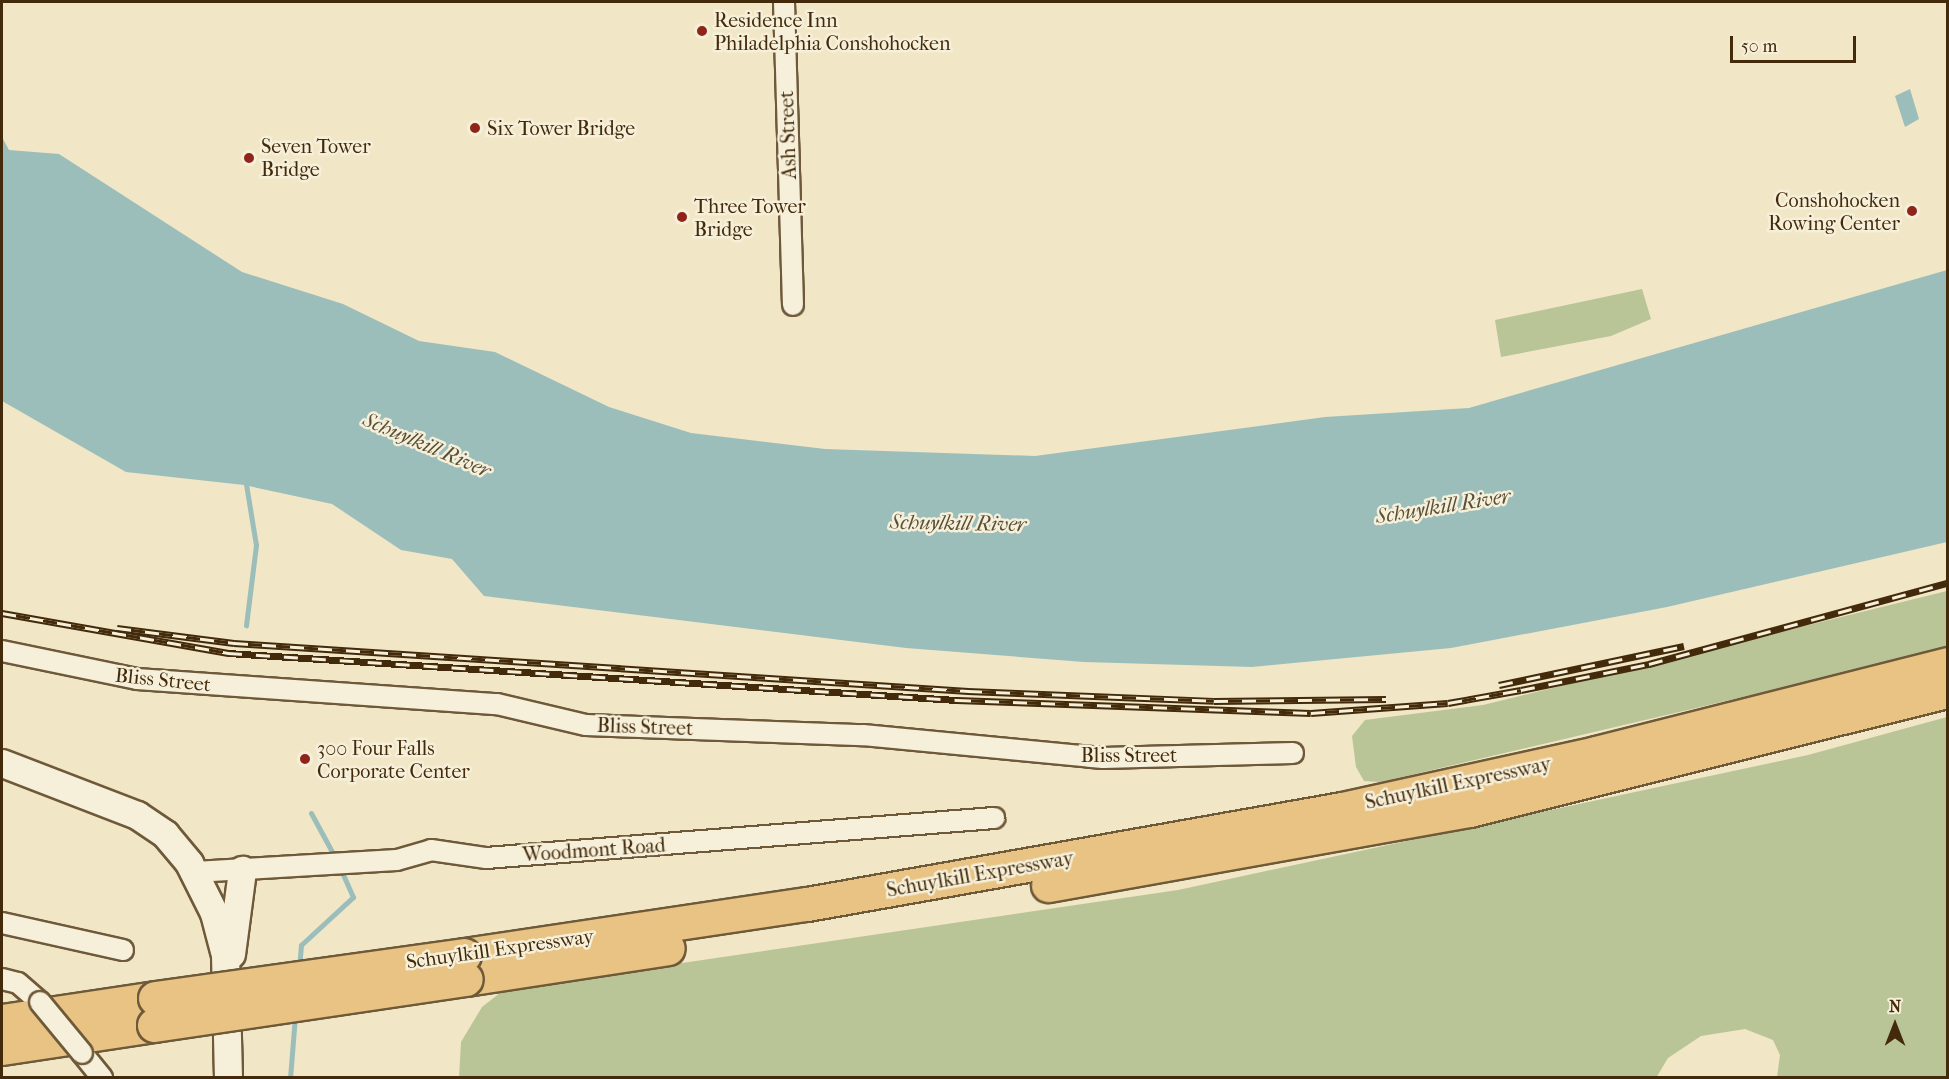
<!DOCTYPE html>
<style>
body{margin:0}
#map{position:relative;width:1949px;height:1079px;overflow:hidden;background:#f1e6c6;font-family:"IM FELL French Canon",serif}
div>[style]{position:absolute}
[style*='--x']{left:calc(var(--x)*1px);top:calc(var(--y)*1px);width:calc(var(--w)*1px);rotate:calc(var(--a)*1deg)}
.green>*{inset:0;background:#b9c596}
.water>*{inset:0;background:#9cbebb}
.stream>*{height:5px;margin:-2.5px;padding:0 2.5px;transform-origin:2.5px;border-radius:2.5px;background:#9cbebb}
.roads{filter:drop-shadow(2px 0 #6e5939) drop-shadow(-2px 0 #6e5939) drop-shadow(0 2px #6e5939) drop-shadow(0 -2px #6e5939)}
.minor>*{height:20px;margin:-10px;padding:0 10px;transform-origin:10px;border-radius:10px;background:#f6efda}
.secondary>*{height:27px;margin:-13.5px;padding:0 13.5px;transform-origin:13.5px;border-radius:13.5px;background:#f6efda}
.motorway>*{height:33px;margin:-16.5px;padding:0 16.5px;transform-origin:16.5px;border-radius:16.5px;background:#e8c383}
.rail>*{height:7px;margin-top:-3.5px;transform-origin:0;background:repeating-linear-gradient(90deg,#f6efda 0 14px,#422a0a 0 28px);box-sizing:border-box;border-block:2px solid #422a0a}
.bridges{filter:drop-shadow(2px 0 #6e5939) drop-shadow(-2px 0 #6e5939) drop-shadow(0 2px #6e5939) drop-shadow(0 -2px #6e5939)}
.minor-bridge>*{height:20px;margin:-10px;padding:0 10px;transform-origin:10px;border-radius:10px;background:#f6efda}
.motorway-bridge>*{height:33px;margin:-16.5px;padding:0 16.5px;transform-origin:16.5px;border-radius:16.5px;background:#e8c383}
.dots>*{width:16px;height:16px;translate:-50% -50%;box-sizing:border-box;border:3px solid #f6efda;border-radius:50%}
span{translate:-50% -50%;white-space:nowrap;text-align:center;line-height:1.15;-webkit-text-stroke:5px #f6efda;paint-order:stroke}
.poi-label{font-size:20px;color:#422a0a}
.left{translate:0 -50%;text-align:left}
.right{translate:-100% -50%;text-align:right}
.street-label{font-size:20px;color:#422a0a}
.water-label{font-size:21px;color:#584f36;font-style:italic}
.frame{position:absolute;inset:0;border:3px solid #422a0a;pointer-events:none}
.north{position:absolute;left:1865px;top:995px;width:60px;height:60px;-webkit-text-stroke:4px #f6efda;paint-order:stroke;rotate:0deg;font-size:16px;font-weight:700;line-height:24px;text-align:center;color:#422a0a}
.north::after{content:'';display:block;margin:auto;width:21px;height:27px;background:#422a0a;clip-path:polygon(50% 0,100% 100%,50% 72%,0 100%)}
.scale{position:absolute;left:1730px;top:36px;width:126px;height:27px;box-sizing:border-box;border:3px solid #422a0a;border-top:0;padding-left:8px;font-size:18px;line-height:21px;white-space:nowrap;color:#422a0a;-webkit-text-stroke:4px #f6efda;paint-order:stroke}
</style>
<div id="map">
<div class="green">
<i style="clip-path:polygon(1642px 289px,1651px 319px,1611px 336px,1501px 357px,1495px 320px)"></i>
<i style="clip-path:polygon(1947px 591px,1947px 649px,1381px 782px,1364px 781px,1356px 767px,1352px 736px,1365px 720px,1483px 705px)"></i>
<i style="clip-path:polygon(1947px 717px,1947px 1077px,1777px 1077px,1780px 1055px,1773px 1040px,1745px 1029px,1701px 1036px,1668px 1058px,1656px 1078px,459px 1078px,461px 1042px,482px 1007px,505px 989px,1178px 890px,1808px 755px)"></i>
</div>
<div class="water">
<i style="clip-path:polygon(1910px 89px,1919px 119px,1905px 127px,1895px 96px)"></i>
<i style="clip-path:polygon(2px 137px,9px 150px,59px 154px,242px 272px,343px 304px,419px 341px,495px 352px,609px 407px,691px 433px,825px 449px,1035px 456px,1325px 417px,1469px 408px,1947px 270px,1947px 542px,1667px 607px,1451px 648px,1252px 667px,1084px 662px,906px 648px,484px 596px,452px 559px,401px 550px,332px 504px,244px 485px,126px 472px,2px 401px)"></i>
</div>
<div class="stream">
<i style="--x:245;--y:478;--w:68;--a:80.7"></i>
<i style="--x:256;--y:545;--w:81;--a:97.1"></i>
<i style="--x:311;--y:813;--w:52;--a:61.5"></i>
<i style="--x:299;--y:968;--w:23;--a:-85"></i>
<i style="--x:301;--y:945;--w:71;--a:-42.7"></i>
<i style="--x:353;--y:897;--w:32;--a:-114"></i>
<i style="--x:290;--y:1078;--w:62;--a:-85.4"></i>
</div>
<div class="roads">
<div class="minor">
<i style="--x:784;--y:2;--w:303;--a:88.3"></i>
<i style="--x:2;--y:651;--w:138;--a:11.7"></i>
<i style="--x:137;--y:679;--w:361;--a:4"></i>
<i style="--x:497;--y:704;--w:91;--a:13.3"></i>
<i style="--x:586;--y:725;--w:277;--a:2.1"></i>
<i style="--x:863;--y:735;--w:241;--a:5.5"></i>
<i style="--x:1103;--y:758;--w:190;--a:-1.5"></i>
<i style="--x:195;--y:872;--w:202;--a:-3.4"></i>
<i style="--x:397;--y:860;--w:35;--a:-16"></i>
<i style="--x:431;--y:850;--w:56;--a:8.3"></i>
<i style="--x:486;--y:858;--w:510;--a:-4.5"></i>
<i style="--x:2;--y:923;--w:124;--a:12.6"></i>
<i style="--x:2;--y:979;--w:16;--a:14"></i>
<i style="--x:18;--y:983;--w:29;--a:41"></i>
<i style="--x:82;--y:1053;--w:32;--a:51"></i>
</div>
<div class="secondary">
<i style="--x:2;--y:763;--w:145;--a:21.1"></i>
<i style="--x:137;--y:815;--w:34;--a:34"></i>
<i style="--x:165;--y:834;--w:38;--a:50"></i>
<i style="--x:189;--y:863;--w:56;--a:63.4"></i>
<i style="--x:214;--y:913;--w:43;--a:75.3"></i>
<i style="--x:225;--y:955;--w:123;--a:88.6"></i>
<i style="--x:231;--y:954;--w:85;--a:-82.5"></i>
</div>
<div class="motorway">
<i style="--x:1048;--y:885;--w:428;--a:-10.1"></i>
<i style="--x:1469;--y:810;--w:494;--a:-14"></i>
<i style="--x:464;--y:955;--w:347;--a:-8.5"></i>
<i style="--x:807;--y:904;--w:543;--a:-10.07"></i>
<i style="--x:1342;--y:809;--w:260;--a:-12.4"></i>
<i style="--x:1596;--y:753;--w:363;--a:-14.2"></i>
<i style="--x:466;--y:979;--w:204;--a:-8.7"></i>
<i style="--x:2;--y:1021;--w:155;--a:-8.5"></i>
<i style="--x:2;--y:1048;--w:154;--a:-8.6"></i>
</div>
</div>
<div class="rail">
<i style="--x:2;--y:613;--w:230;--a:10"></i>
<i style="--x:228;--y:653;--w:731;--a:3.69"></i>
<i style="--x:957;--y:700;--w:354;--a:2.1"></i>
<i style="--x:1311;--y:713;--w:137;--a:-4.2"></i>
<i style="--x:1448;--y:703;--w:74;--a:-10.1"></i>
<i style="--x:1521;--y:690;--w:131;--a:-11.5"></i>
<i style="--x:1649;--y:664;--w:310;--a:-15.2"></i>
<i style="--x:117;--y:628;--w:118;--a:7.3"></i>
<i style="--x:234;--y:643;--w:736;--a:3.74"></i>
<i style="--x:968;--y:691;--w:246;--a:2.3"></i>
<i style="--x:1214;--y:701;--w:172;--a:-0.7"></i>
<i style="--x:1499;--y:685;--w:189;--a:-11.9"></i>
</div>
<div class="bridges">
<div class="minor-bridge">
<i style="--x:40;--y:1002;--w:66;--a:50.5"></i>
</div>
<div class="motorway-bridge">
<i style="--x:155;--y:998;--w:312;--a:-7.9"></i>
<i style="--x:154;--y:1025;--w:315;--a:-8.4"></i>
</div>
</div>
<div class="dots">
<i style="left:702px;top:31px;background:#8f2418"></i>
<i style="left:475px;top:128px;background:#8f2418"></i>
<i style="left:249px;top:158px;background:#8f2418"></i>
<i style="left:1912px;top:211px;background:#8f2418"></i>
<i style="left:682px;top:217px;background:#8f2418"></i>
<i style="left:305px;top:759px;background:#8f2418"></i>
</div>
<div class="poi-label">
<span class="left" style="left:714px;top:32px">Residence Inn<br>Philadelphia Conshohocken</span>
<span class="left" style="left:487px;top:128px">Six Tower Bridge</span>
<span class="left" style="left:261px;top:158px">Seven Tower<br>Bridge</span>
<span class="right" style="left:1900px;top:212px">Conshohocken<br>Rowing Center</span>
<span class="left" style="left:694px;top:218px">Three Tower<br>Bridge</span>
<span class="left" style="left:317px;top:760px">300 Four Falls<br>Corporate Center</span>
</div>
<div class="street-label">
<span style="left:788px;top:135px;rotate:-92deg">Ash Street</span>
<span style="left:163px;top:680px;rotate:6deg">Bliss Street</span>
<span style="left:645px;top:727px;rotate:2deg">Bliss Street</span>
<span style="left:1129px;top:755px">Bliss Street</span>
<span style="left:1458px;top:783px;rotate:-12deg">Schuylkill Expressway</span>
<span style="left:594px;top:850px;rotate:-4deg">Woodmont Road</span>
<span style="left:980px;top:874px;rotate:-10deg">Schuylkill Expressway</span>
<span style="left:500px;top:949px;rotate:-8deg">Schuylkill Expressway</span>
</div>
<div class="water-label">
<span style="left:427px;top:445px;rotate:23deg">Schuylkill River</span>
<span style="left:1443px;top:506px;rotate:-9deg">Schuylkill River</span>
<span style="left:958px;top:523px;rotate:1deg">Schuylkill River</span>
</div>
<div class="frame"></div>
<div class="north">N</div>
<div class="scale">50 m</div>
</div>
